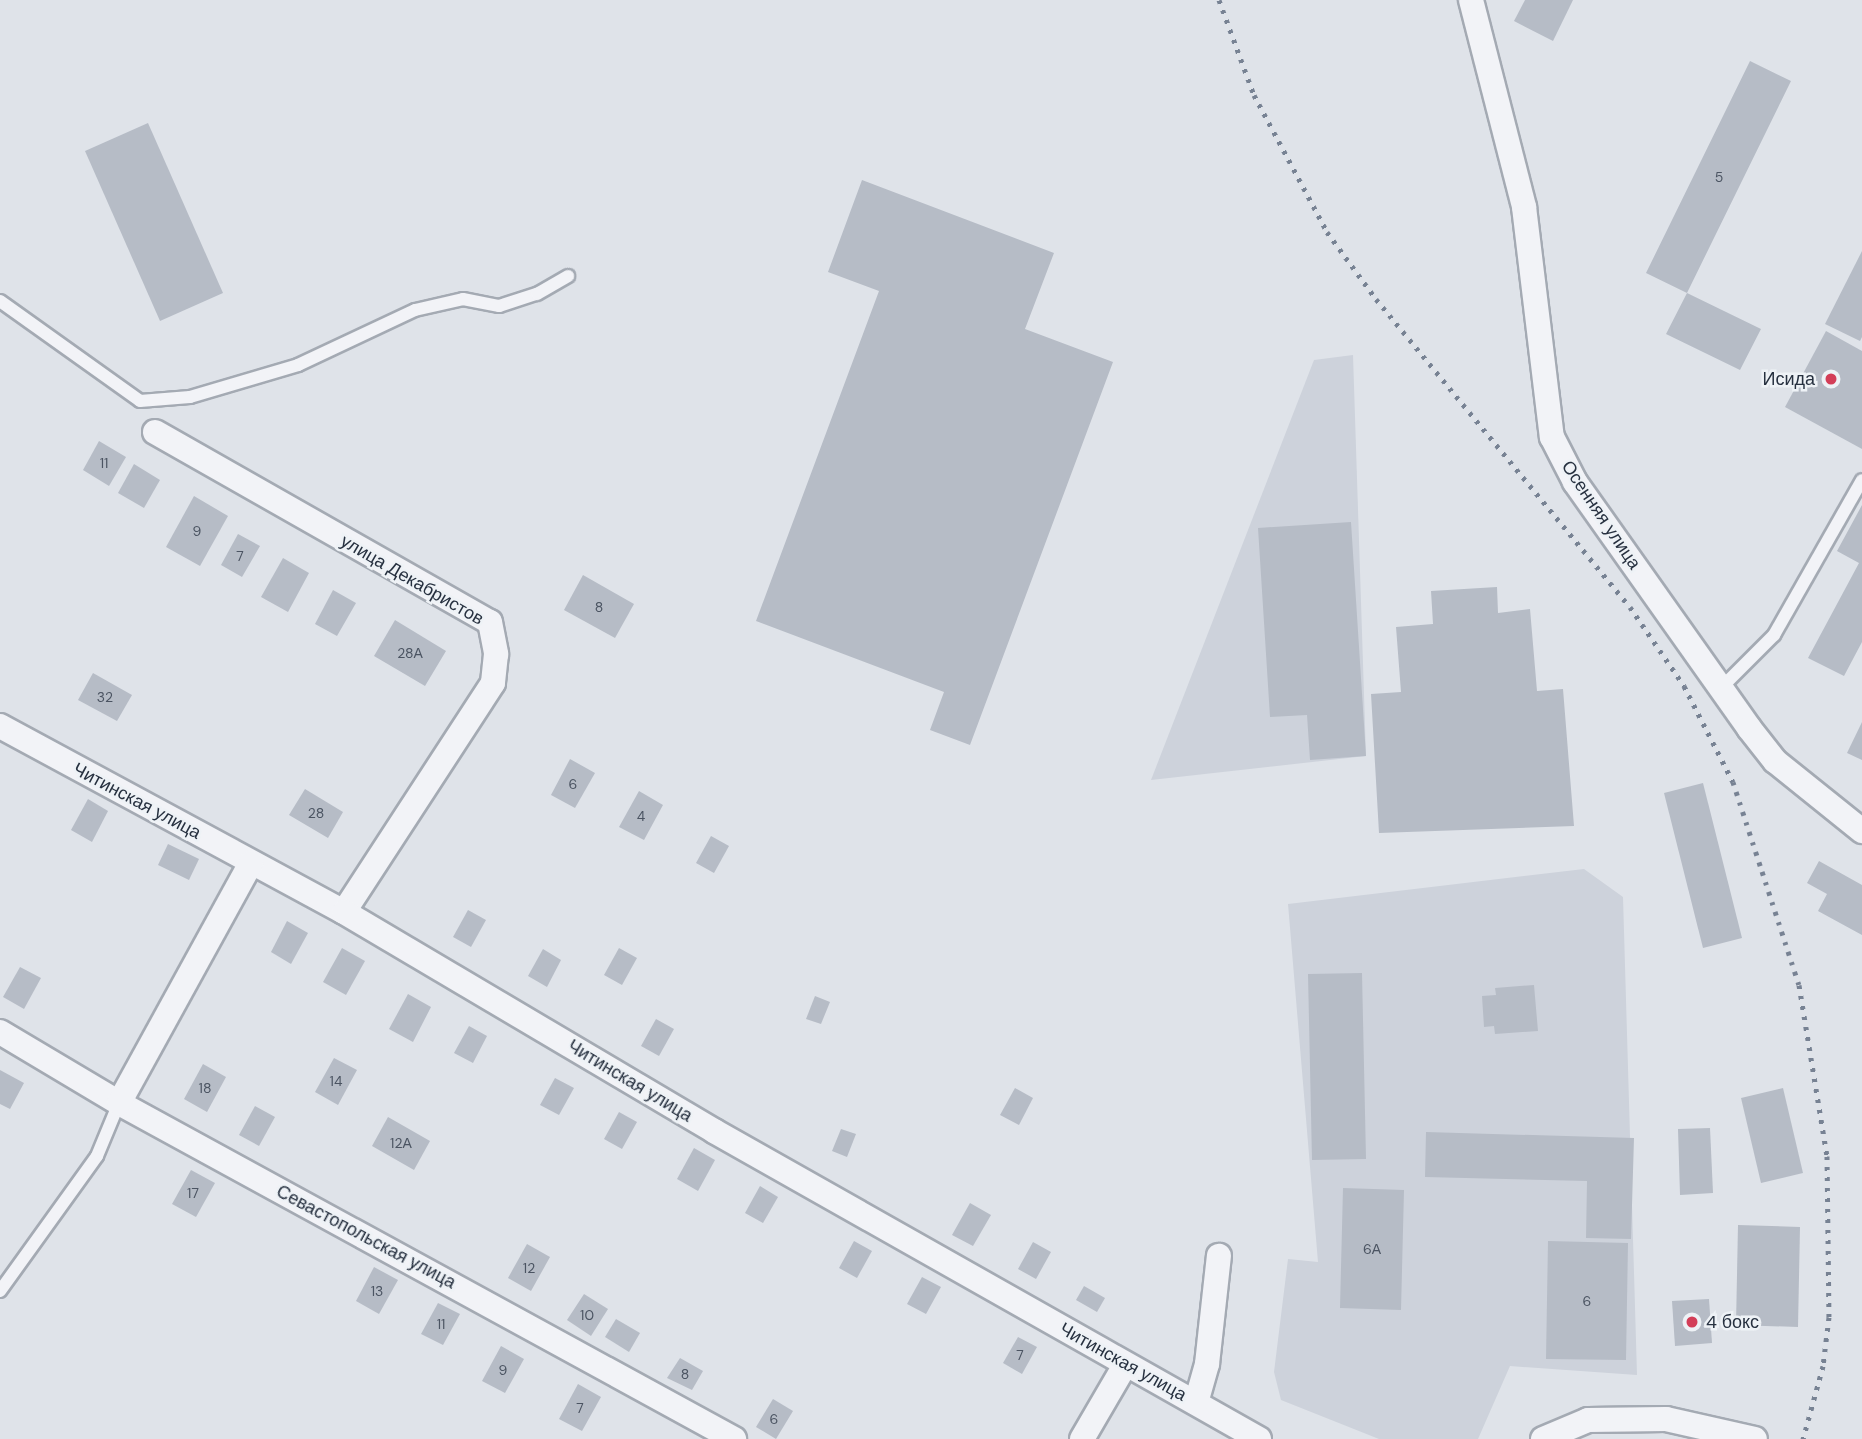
<!DOCTYPE html>
<meta charset="utf-8">
<style>
body{margin:0}
#map{position:relative;width:1862px;height:1439px;overflow:hidden;background:#dfe3e9;font-family:"DM Sans",sans-serif}
div>[style]{position:absolute}
[style*='--x']{left:calc(var(--x)*1px);top:calc(var(--y)*1px);width:calc(var(--w)*1px);rotate:calc(var(--a)*1deg)}
.built>*{inset:0;background:#cdd2db}
.building>*{inset:0;background:#b6bcc6}
.roads{filter:drop-shadow(2px 0 #a4aab3) drop-shadow(-2px 0 #a4aab3) drop-shadow(0 2px #a4aab3) drop-shadow(0 -2px #a4aab3)}
.service>*{height:12px;margin:-6px;padding:0 6px;transform-origin:6px;border-radius:6px;background:#f2f3f7}
.minor>*{height:24px;margin:-12px;padding:0 12px;transform-origin:12px;border-radius:12px;background:#f2f3f7}
.rail>*{height:5px;margin-top:-2.5px;transform-origin:0;background:repeating-linear-gradient(90deg,#778293 0 3.5px,transparent 0 10.5px)}
.dots>*{width:19px;height:19px;translate:-50% -50%;box-sizing:border-box;border:4px solid #eef2f6;border-radius:50%}
span{translate:-50% -50%;white-space:nowrap;text-align:center;line-height:1.15;-webkit-text-stroke:5px #eef2f6;paint-order:stroke}
.number-label{font-size:14px;color:#4b5462}
.number-label span{-webkit-text-stroke-width:0}
.poi-label{font-size:18px;color:#273140}
.right{translate:-100% -50%;text-align:right}
.left{translate:0 -50%;text-align:left}
.street-label{font-size:18px;color:#273140}
</style>
<div id="map">
<div class="built">
<i style="clip-path:polygon(1353px 355px,1366px 756px,1151px 780px,1314px 360px)"></i>
<i style="clip-path:polygon(1584px 869px,1623px 897px,1637px 1375px,1510px 1366px,1478px 1439px,1379px 1439px,1281px 1400px,1274px 1372px,1288px 1259px,1318px 1262px,1288px 904px)"></i>
</div>
<div class="building">
<i style="clip-path:polygon(1525px 0,1573px 0,1553px 41px,1514px 21px)"></i>
<i style="clip-path:polygon(1750px 61px,1791px 81px,1687px 293px,1761px 329px,1740px 370px,1666px 334px,1687px 293px,1646px 273px)"></i>
<i style="clip-path:polygon(148px 123px,223px 293px,160px 321px,85px 151px)"></i>
<i style="clip-path:polygon(862px 180px,1054px 253px,1025px 329px,1113px 362px,970px 745px,930px 730px,944px 692px,756px 621px,879px 291px,828px 272px)"></i>
<i style="clip-path:polygon(1862px 251px,1862px 337px,1860px 341px,1825px 324px)"></i>
<i style="clip-path:polygon(1826px 331px,1862px 351px,1862px 449px,1785px 407px)"></i>
<i style="clip-path:polygon(99px 441px,126px 457px,109px 486px,83px 470px)"></i>
<i style="clip-path:polygon(134px 464px,160px 480px,144px 508px,118px 493px)"></i>
<i style="clip-path:polygon(194px 496px,228px 516px,200px 566px,166px 547px)"></i>
<i style="clip-path:polygon(1862px 505px,1862px 642px,1844px 676px,1808px 658px,1859px 563px,1837px 551px)"></i>
<i style="clip-path:polygon(1351px 522px,1366px 756px,1310px 760px,1307px 715px,1270px 717px,1258px 528px)"></i>
<i style="clip-path:polygon(238px 534px,260px 546px,242px 577px,221px 565px)"></i>
<i style="clip-path:polygon(283px 558px,309px 573px,288px 612px,261px 597px)"></i>
<i style="clip-path:polygon(583px 575px,634px 604px,615px 638px,564px 610px)"></i>
<i style="clip-path:polygon(1497px 587px,1498px 613px,1530px 609px,1537px 691px,1563px 689px,1574px 826px,1379px 833px,1371px 694px,1401px 692px,1396px 627px,1433px 624px,1431px 591px)"></i>
<i style="clip-path:polygon(333px 590px,356px 603px,337px 636px,315px 624px)"></i>
<i style="clip-path:polygon(395px 620px,446px 651px,425px 686px,374px 656px)"></i>
<i style="clip-path:polygon(93px 673px,132px 695px,117px 721px,78px 700px)"></i>
<i style="clip-path:polygon(1862px 722px,1862px 760px,1847px 753px)"></i>
<i style="clip-path:polygon(570px 759px,595px 773px,575px 808px,551px 795px)"></i>
<i style="clip-path:polygon(1703px 783px,1742px 938px,1703px 948px,1664px 793px)"></i>
<i style="clip-path:polygon(305px 789px,343px 812px,328px 838px,289px 815px)"></i>
<i style="clip-path:polygon(639px 791px,663px 805px,644px 840px,619px 827px)"></i>
<i style="clip-path:polygon(88px 799px,108px 811px,92px 842px,71px 830px)"></i>
<i style="clip-path:polygon(711px 836px,729px 846px,714px 873px,696px 863px)"></i>
<i style="clip-path:polygon(168px 844px,199px 859px,189px 880px,158px 865px)"></i>
<i style="clip-path:polygon(1819px 861px,1862px 885px,1862px 935px,1818px 911px,1827px 894px,1807px 883px)"></i>
<i style="clip-path:polygon(468px 910px,486px 920px,471px 947px,453px 937px)"></i>
<i style="clip-path:polygon(287px 921px,308px 933px,291px 964px,271px 952px)"></i>
<i style="clip-path:polygon(342px 948px,365px 961px,346px 995px,323px 982px)"></i>
<i style="clip-path:polygon(619px 948px,637px 958px,622px 985px,604px 975px)"></i>
<i style="clip-path:polygon(543px 949px,561px 960px,547px 987px,528px 976px)"></i>
<i style="clip-path:polygon(20px 967px,41px 978px,24px 1009px,3px 997px)"></i>
<i style="clip-path:polygon(1362px 973px,1366px 1159px,1312px 1160px,1308px 974px)"></i>
<i style="clip-path:polygon(1534px 985px,1538px 1031px,1495px 1034px,1494px 1026px,1484px 1027px,1482px 996px,1496px 995px,1495px 988px)"></i>
<i style="clip-path:polygon(408px 994px,431px 1007px,413px 1042px,389px 1029px)"></i>
<i style="clip-path:polygon(815px 996px,830px 1002px,821px 1024px,806px 1019px)"></i>
<i style="clip-path:polygon(656px 1019px,674px 1029px,659px 1056px,641px 1046px)"></i>
<i style="clip-path:polygon(469px 1026px,487px 1036px,473px 1063px,454px 1053px)"></i>
<i style="clip-path:polygon(334px 1058px,357px 1070px,338px 1105px,315px 1092px)"></i>
<i style="clip-path:polygon(203px 1064px,226px 1077px,207px 1112px,184px 1099px)"></i>
<i style="clip-path:polygon(0 1070px,24px 1083px,10px 1109px,0 1104px)"></i>
<i style="clip-path:polygon(555px 1078px,574px 1088px,559px 1115px,540px 1105px)"></i>
<i style="clip-path:polygon(1015px 1088px,1033px 1098px,1019px 1125px,1000px 1115px)"></i>
<i style="clip-path:polygon(1783px 1088px,1803px 1173px,1761px 1183px,1741px 1098px)"></i>
<i style="clip-path:polygon(255px 1106px,275px 1117px,259px 1146px,239px 1135px)"></i>
<i style="clip-path:polygon(619px 1112px,637px 1122px,622px 1149px,604px 1139px)"></i>
<i style="clip-path:polygon(388px 1117px,430px 1141px,414px 1170px,372px 1146px)"></i>
<i style="clip-path:polygon(1710px 1128px,1713px 1193px,1680px 1195px,1678px 1129px)"></i>
<i style="clip-path:polygon(841px 1129px,856px 1134px,847px 1157px,832px 1151px)"></i>
<i style="clip-path:polygon(1426px 1132px,1634px 1138px,1631px 1239px,1586px 1238px,1587px 1181px,1425px 1177px)"></i>
<i style="clip-path:polygon(694px 1148px,715px 1160px,698px 1191px,677px 1179px)"></i>
<i style="clip-path:polygon(191px 1170px,215px 1183px,196px 1217px,172px 1204px)"></i>
<i style="clip-path:polygon(760px 1186px,778px 1197px,763px 1223px,745px 1213px)"></i>
<i style="clip-path:polygon(1343px 1188px,1404px 1190px,1401px 1310px,1340px 1308px)"></i>
<i style="clip-path:polygon(970px 1203px,991px 1215px,973px 1246px,952px 1235px)"></i>
<i style="clip-path:polygon(1738px 1225px,1800px 1227px,1798px 1327px,1736px 1325px)"></i>
<i style="clip-path:polygon(854px 1241px,872px 1251px,857px 1278px,839px 1268px)"></i>
<i style="clip-path:polygon(1548px 1241px,1628px 1243px,1626px 1360px,1546px 1359px)"></i>
<i style="clip-path:polygon(1033px 1242px,1051px 1252px,1036px 1279px,1018px 1269px)"></i>
<i style="clip-path:polygon(527px 1244px,550px 1257px,531px 1291px,508px 1278px)"></i>
<i style="clip-path:polygon(374px 1267px,398px 1280px,379px 1314px,356px 1301px)"></i>
<i style="clip-path:polygon(922px 1277px,941px 1287px,926px 1314px,907px 1304px)"></i>
<i style="clip-path:polygon(1084px 1286px,1105px 1298px,1097px 1312px,1076px 1300px)"></i>
<i style="clip-path:polygon(584px 1294px,608px 1309px,591px 1336px,567px 1320px)"></i>
<i style="clip-path:polygon(1709px 1299px,1712px 1343px,1675px 1346px,1672px 1301px)"></i>
<i style="clip-path:polygon(438px 1303px,460px 1314px,443px 1345px,421px 1334px)"></i>
<i style="clip-path:polygon(616px 1319px,640px 1333px,629px 1352px,605px 1337px)"></i>
<i style="clip-path:polygon(1018px 1337px,1037px 1347px,1022px 1374px,1003px 1363px)"></i>
<i style="clip-path:polygon(501px 1346px,524px 1359px,505px 1393px,482px 1381px)"></i>
<i style="clip-path:polygon(680px 1358px,703px 1371px,692px 1390px,667px 1378px)"></i>
<i style="clip-path:polygon(578px 1384px,601px 1397px,582px 1431px,559px 1419px)"></i>
<i style="clip-path:polygon(773px 1399px,793px 1411px,776px 1439px,756px 1427px)"></i>
</div>
<div class="roads">
<div class="service">
<i style="--x:0;--y:301;--w:172;--a:35.5"></i>
<i style="--x:140;--y:401;--w:50;--a:-4.6"></i>
<i style="--x:190;--y:397;--w:113;--a:-16.5"></i>
<i style="--x:298;--y:365;--w:129;--a:-25.2"></i>
<i style="--x:415;--y:310;--w:49;--a:-12.9"></i>
<i style="--x:463;--y:299;--w:37;--a:11"></i>
<i style="--x:499;--y:306;--w:40;--a:-18"></i>
<i style="--x:537;--y:294;--w:36;--a:-30"></i>
<i style="--x:1721;--y:688;--w:75;--a:-45"></i>
<i style="--x:1774;--y:635;--w:178;--a:-60.4"></i>
<i style="--x:0;--y:1291;--w:166;--a:-54.3"></i>
<i style="--x:97;--y:1156;--w:57;--a:-67.5"></i>
</div>
<div class="minor">
<i style="--x:1471;--y:0;--w:214;--a:75.6"></i>
<i style="--x:1524;--y:207;--w:232;--a:83.1"></i>
<i style="--x:1552;--y:437;--w:51;--a:62.9"></i>
<i style="--x:1575;--y:482;--w:301;--a:54.7"></i>
<i style="--x:1749;--y:728;--w:42;--a:51.8"></i>
<i style="--x:1775;--y:761;--w:112;--a:38.8"></i>
<i style="--x:155;--y:432;--w:385;--a:29.6"></i>
<i style="--x:490;--y:622;--w:33;--a:79"></i>
<i style="--x:496;--y:654;--w:29;--a:96"></i>
<i style="--x:493;--y:683;--w:273;--a:123.1"></i>
<i style="--x:0;--y:726;--w:391;--a:28.4"></i>
<i style="--x:344;--y:912;--w:430;--a:30.6"></i>
<i style="--x:714;--y:1131;--w:626;--a:29.47"></i>
<i style="--x:0;--y:1032;--w:139;--a:30.8"></i>
<i style="--x:119;--y:1103;--w:701;--a:28.65"></i>
<i style="--x:119;--y:1103;--w:274;--a:-61.2"></i>
<i style="--x:1196;--y:1403;--w:41;--a:-74.2"></i>
<i style="--x:1207;--y:1364;--w:109;--a:-83.7"></i>
<i style="--x:1082;--y:1439;--w:86;--a:-59.8"></i>
<i style="--x:1543;--y:1439;--w:49;--a:-22.9"></i>
<i style="--x:1588;--y:1420;--w:78;--a:-0.7"></i>
<i style="--x:1666;--y:1419;--w:91;--a:12.7"></i>
</div>
</div>
<div class="rail">
<i style="--x:1219;--y:0;--w:101;--a:69.8"></i>
<i style="--x:1254;--y:95;--w:155;--a:61.9"></i>
<i style="--x:1327;--y:232;--w:83;--a:53.8"></i>
<i style="--x:1376;--y:299;--w:399;--a:50.5"></i>
<i style="--x:1630;--y:607;--w:96;--a:55.6"></i>
<i style="--x:1684;--y:686;--w:108;--a:63"></i>
<i style="--x:1733;--y:782;--w:213;--a:72"></i>
<i style="--x:1799;--y:985;--w:173;--a:80.7"></i>
<i style="--x:1827;--y:1156;--w:161;--a:89.3"></i>
<i style="--x:1829;--y:1317;--w:49;--a:97"></i>
<i style="--x:1823;--y:1366;--w:76;--a:105.3"></i>
</div>
<div class="dots">
<i style="left:1831px;top:379px;background:#d33e58"></i>
<i style="left:1692px;top:1322px;background:#d33e58"></i>
</div>
<div class="number-label">
<span style="left:1719px;top:177px">5</span>
<span style="left:104px;top:463px">11</span>
<span style="left:197px;top:531px">9</span>
<span style="left:240px;top:556px">7</span>
<span style="left:599px;top:607px">8</span>
<span style="left:410px;top:653px">28А</span>
<span style="left:105px;top:697px">32</span>
<span style="left:573px;top:784px">6</span>
<span style="left:316px;top:813px">28</span>
<span style="left:641px;top:816px">4</span>
<span style="left:336px;top:1081px">14</span>
<span style="left:205px;top:1088px">18</span>
<span style="left:401px;top:1143px">12А</span>
<span style="left:193px;top:1193px">17</span>
<span style="left:1372px;top:1249px">6А</span>
<span style="left:529px;top:1268px">12</span>
<span style="left:377px;top:1291px">13</span>
<span style="left:1587px;top:1301px">6</span>
<span style="left:587px;top:1315px">10</span>
<span style="left:441px;top:1324px">11</span>
<span style="left:1020px;top:1355px">7</span>
<span style="left:503px;top:1370px">9</span>
<span style="left:685px;top:1374px">8</span>
<span style="left:580px;top:1408px">7</span>
<span style="left:774px;top:1419px">6</span>
</div>
<div class="poi-label">
<span class="right" style="left:1815px;top:379px">Исида</span>
<span class="left" style="left:1706px;top:1322px">4 бокс</span>
</div>
<div class="street-label">
<span style="left:1601px;top:515px;rotate:56deg">Осенняя улица</span>
<span style="left:412px;top:580px;rotate:30deg">улица Декабристов</span>
<span style="left:137px;top:801px;rotate:28deg">Читинская улица</span>
<span style="left:630px;top:1081px;rotate:31deg">Читинская улица</span>
<span style="left:366px;top:1237px;rotate:28deg">Севастопольская улица</span>
<span style="left:1123px;top:1362px;rotate:29deg">Читинская улица</span>
</div>
</div>
